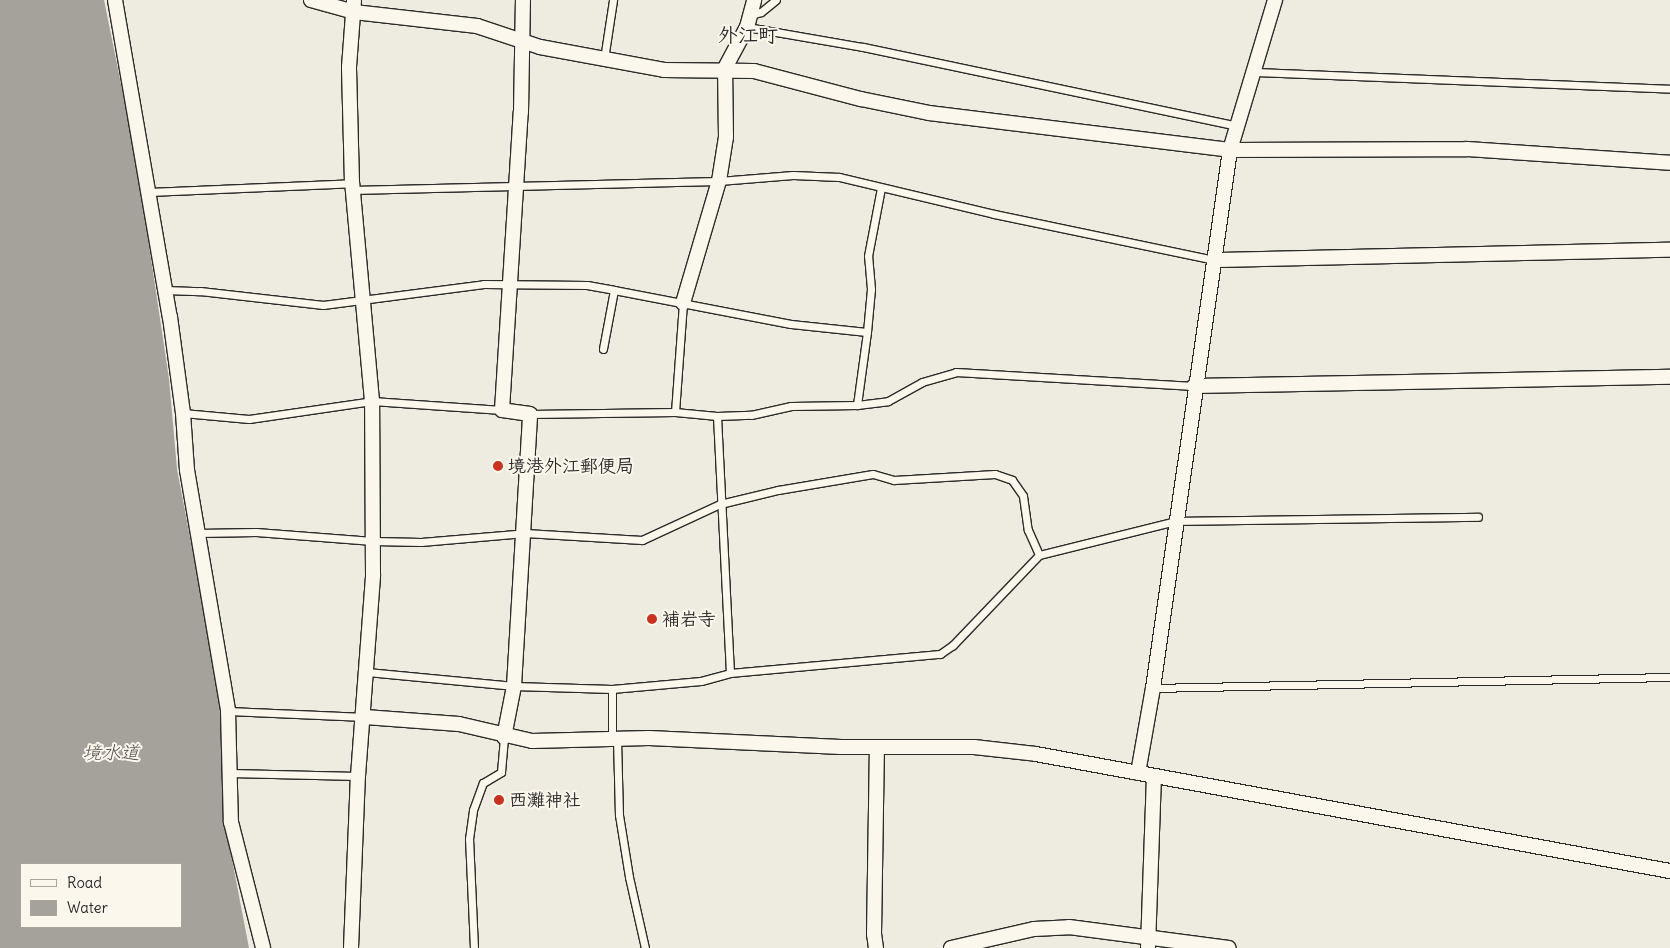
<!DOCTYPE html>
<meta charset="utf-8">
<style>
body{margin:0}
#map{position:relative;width:1670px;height:948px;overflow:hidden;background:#eeebe0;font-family:Delius,"Klee One",sans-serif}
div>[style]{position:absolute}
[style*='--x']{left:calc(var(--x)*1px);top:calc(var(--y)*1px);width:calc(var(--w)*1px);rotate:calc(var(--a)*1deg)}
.water>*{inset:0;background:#a4a29a}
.roads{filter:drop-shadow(1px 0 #2b2b2b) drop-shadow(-1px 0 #2b2b2b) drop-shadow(0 1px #2b2b2b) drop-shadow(0 -1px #2b2b2b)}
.lane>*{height:7px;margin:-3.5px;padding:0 3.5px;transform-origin:3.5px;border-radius:3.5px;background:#fbf7ec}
.street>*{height:14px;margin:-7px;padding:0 7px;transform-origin:7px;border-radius:7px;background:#fbf7ec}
.dots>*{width:14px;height:14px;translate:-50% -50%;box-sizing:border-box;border:2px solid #fbf7ec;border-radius:50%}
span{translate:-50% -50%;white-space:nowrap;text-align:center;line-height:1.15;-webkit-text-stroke:4px #fbf7ec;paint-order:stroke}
.poi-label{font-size:18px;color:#2b2b2b;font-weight:700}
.left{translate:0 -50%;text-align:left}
.water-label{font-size:19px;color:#555552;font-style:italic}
.quarter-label{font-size:20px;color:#2b2b2b;font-weight:700}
.legend{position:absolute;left:20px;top:863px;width:162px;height:65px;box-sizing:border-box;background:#fbf7ec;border:1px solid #a8a59f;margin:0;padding:6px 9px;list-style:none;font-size:15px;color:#2b2b2b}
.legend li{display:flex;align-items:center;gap:10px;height:25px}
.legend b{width:25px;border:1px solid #a8a59f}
</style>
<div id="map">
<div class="water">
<i style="clip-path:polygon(evenodd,0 0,104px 0,136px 158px,169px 379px,177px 469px,212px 653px,220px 712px,224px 818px,249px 948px,0 948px,0 0,21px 864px,181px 864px,181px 927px,21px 927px,21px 864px)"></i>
</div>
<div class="roads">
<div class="lane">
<i style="--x:751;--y:15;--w:10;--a:-17"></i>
<i style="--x:761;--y:12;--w:19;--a:-39"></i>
<i style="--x:747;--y:27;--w:118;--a:9.8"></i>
<i style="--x:863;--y:47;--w:382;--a:11.9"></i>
<i style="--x:604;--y:59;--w:60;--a:-81.3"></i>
<i style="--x:1253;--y:72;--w:417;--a:2.3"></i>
<i style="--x:352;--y:190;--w:367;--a:-1.4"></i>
<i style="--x:719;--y:181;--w:74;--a:-4.6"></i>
<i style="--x:793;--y:175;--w:46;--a:2.5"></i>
<i style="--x:839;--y:177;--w:159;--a:13.4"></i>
<i style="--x:994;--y:214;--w:226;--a:11.8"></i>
<i style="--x:149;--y:192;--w:203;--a:-2.5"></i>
<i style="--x:165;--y:290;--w:35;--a:2"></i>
<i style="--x:200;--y:291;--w:124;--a:6.5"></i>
<i style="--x:323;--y:305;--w:162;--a:-7.4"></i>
<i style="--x:484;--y:284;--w:103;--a:0.6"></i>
<i style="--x:587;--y:285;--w:27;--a:10"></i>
<i style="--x:614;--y:290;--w:60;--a:100.6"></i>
<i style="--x:614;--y:290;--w:180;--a:10.9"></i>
<i style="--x:791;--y:324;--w:76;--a:6"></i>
<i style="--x:867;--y:332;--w:74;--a:97.8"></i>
<i style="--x:867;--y:332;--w:43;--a:-84.7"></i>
<i style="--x:871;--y:289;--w:33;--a:-95"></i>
<i style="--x:868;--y:256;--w:69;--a:-79.2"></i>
<i style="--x:675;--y:412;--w:109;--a:-85.8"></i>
<i style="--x:183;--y:413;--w:66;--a:5.2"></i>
<i style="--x:249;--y:419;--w:124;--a:-8.3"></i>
<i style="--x:372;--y:401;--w:130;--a:4"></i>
<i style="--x:530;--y:414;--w:145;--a:-0.8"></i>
<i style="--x:675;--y:412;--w:42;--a:5.4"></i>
<i style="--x:717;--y:416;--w:34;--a:-2"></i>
<i style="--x:751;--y:415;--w:41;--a:-12.7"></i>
<i style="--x:791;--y:406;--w:66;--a:-0.9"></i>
<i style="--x:857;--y:405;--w:31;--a:-7"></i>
<i style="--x:888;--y:401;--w:39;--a:-29"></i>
<i style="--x:922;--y:382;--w:35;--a:-16"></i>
<i style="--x:956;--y:372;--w:238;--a:3.4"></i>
<i style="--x:198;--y:533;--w:58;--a:-1"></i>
<i style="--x:256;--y:532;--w:117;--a:4.4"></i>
<i style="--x:373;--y:541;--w:48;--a:1.2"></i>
<i style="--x:421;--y:542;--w:104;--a:-4.9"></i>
<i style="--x:525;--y:533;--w:117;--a:3.4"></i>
<i style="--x:642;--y:540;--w:86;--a:-24.8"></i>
<i style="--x:720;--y:504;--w:60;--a:-13.6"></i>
<i style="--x:778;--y:490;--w:96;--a:-9.6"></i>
<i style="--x:873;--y:474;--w:22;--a:16"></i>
<i style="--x:894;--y:480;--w:101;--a:-3.4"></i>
<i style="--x:995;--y:474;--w:18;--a:19"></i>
<i style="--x:1012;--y:480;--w:19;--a:55"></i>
<i style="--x:1023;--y:496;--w:34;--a:82"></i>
<i style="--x:1028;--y:530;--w:27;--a:66"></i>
<i style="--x:367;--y:672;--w:148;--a:5.4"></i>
<i style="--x:514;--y:686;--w:98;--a:1.8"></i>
<i style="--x:730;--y:673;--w:211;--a:-5.2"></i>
<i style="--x:940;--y:654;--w:16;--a:-35"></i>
<i style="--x:953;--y:645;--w:124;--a:-46.3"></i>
<i style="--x:1039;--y:555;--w:140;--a:-14"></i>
<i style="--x:1175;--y:521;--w:303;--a:-0.8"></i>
<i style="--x:1153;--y:688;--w:517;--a:-1.22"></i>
<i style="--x:228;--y:711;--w:137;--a:2.5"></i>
<i style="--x:612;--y:739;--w:50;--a:-90"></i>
<i style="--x:612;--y:689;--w:89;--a:-5.1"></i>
<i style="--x:701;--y:681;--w:30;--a:-15"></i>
<i style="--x:730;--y:673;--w:257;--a:-92.9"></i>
<i style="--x:617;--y:739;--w:76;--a:88.5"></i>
<i style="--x:619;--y:815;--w:63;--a:80.8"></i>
<i style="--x:629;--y:877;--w:73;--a:77.3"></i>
<i style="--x:230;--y:773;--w:128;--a:1.3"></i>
<i style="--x:474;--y:948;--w:109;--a:-92.6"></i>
<i style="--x:469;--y:839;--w:29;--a:-82"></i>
<i style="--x:473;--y:810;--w:29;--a:-70"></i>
<i style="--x:483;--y:783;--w:21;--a:-31"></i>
<i style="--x:501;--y:772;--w:35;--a:-85"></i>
</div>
<div class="street">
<i style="--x:115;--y:0;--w:322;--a:80.2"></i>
<i style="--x:170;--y:317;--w:97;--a:82.3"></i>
<i style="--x:183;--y:413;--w:57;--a:86"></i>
<i style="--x:187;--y:470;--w:244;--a:80.3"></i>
<i style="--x:228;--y:711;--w:111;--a:88.5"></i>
<i style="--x:231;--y:822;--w:130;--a:75.7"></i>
<i style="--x:311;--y:0;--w:45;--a:15.6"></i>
<i style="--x:354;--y:12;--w:124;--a:6.5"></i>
<i style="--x:477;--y:26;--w:66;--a:18.4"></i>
<i style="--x:540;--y:47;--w:126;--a:10.5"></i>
<i style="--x:664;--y:70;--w:90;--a:0.6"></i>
<i style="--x:754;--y:71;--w:111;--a:14.7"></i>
<i style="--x:861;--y:99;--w:69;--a:11.6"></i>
<i style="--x:929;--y:113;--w:303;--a:7"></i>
<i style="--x:1230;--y:150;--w:237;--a:-0.2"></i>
<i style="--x:1467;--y:149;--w:203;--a:3.9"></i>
<i style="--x:1215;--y:260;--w:455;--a:-1.3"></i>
<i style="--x:683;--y:303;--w:127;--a:-73.6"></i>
<i style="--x:719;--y:181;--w:45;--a:-81"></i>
<i style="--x:726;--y:137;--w:69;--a:-90.8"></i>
<i style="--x:725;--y:68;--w:47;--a:-61.8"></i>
<i style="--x:747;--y:27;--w:28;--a:-75"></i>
<i style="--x:1194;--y:386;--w:476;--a:-1.1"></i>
<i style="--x:365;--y:717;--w:94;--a:4.3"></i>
<i style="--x:459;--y:724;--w:75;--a:13.1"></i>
<i style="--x:532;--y:741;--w:117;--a:-1.5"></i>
<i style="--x:649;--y:738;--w:192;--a:2.7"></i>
<i style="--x:841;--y:747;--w:133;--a:0"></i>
<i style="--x:974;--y:747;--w:62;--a:6.4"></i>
<i style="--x:1036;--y:754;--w:645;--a:10.46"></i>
<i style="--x:504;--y:737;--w:52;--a:-78.9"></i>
<i style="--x:514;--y:686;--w:272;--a:-86.6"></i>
<i style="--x:530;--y:414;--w:28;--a:-172"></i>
<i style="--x:502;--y:410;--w:299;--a:-86.4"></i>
<i style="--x:521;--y:112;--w:112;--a:-89"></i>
<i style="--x:1138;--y:773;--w:86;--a:-80"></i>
<i style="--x:1153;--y:688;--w:543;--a:-81.85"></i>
<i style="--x:1230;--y:150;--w:157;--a:-73.3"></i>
<i style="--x:1148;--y:947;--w:171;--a:-88"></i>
<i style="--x:351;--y:948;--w:172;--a:-87.7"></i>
<i style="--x:358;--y:776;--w:202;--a:-85.7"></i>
<i style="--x:373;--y:575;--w:174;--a:-90.3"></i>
<i style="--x:372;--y:401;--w:219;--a:-95.2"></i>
<i style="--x:352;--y:183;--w:116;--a:-91.5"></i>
<i style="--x:349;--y:67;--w:67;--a:-85.7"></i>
<i style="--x:876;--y:948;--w:14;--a:-98"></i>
<i style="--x:874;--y:934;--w:186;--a:-89.1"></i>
<i style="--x:951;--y:948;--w:85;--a:-12.9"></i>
<i style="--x:1034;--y:929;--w:35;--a:-3"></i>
<i style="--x:1069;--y:927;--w:161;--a:7.5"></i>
</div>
</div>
<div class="dots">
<i style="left:498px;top:466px;background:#c8321e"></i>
<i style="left:652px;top:619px;background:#c8321e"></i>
<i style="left:499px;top:800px;background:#c8321e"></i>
</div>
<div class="poi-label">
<span class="left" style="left:508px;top:466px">境港外江郵便局</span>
<span class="left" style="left:662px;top:619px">補岩寺</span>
<span class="left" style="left:509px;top:800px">西灘神社</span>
</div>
<div class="water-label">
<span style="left:111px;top:753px">境水道</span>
</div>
<div class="quarter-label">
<span style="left:748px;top:34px">外江町</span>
</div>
<ul class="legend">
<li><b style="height:6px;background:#fbf7ec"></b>Road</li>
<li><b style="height:14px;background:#a4a29a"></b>Water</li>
</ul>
</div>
